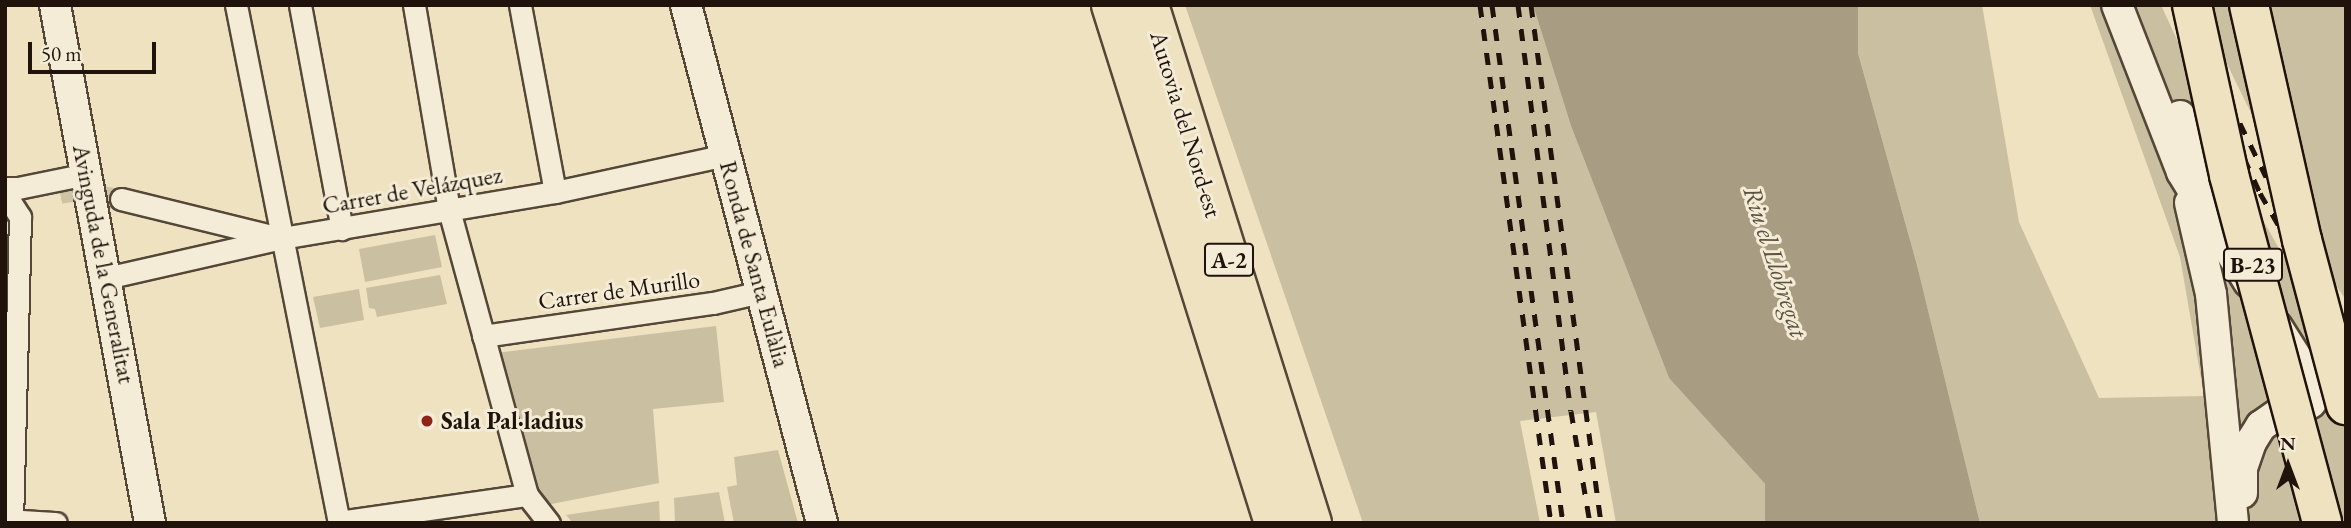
<!DOCTYPE html>
<meta charset="utf-8">
<style>
body{margin:0}
#map{position:relative;width:2351px;height:528px;overflow:hidden;background:#eee2c0;font-family:"EB Garamond",serif}
div>[style]{position:absolute}
[style*='--x']{left:calc(var(--x)*1px);top:calc(var(--y)*1px);width:calc(var(--w)*1px);rotate:calc(var(--a)*1deg)}
.green>*{inset:0;background:#cbbfa1}
.water>*{inset:0;background:#a89c82}
.street-tunnel>*{height:21px;margin-top:-10.5px;transform-origin:0;background:repeating-linear-gradient(90deg,#cfc3a5 0 21px,transparent 0 31px)}
.roads{filter:drop-shadow(2px 0 #544738) drop-shadow(-2px 0 #544738) drop-shadow(0 2px #544738) drop-shadow(0 -2px #544738)}
.street>*{height:21px;margin:-10.5px;padding:0 10.5px;transform-origin:10.5px;border-radius:10.5px;background:#f4ecd6}
.secondary>*{height:30px;margin:-15px;padding:0 15px;transform-origin:15px;border-radius:15px;background:#f4ecd6}
.highway>*{height:38px;margin:-19px;padding:0 19px;transform-origin:19px;border-radius:19px;background:#eee2c0}
.rail>*{height:5px;margin-top:-2.5px;transform-origin:0;background:repeating-linear-gradient(90deg,#20130b 0 12px,transparent 0 24px)}
.bridges{filter:drop-shadow(2px 0 #20130b) drop-shadow(-2px 0 #20130b) drop-shadow(0 2px #20130b) drop-shadow(0 -2px #20130b)}
.highway-bridge>*{height:38px;margin:-19px;padding:0 19px;transform-origin:19px;border-radius:19px;background:#eee2c0}
.dots>*{width:19px;height:19px;translate:-50% -50%;box-sizing:border-box;border:4px solid #f4ecd6;border-radius:50%}
span{translate:-50% -50%;white-space:nowrap;text-align:center;line-height:1.15;-webkit-text-stroke:6px #f4ecd6;paint-order:stroke}
.shield-label span{padding:2px 5px;background:#f4ecd6;border:2px solid;border-radius:5px;-webkit-text-stroke-width:0}
.shield-label{font-size:23px;color:#20130b;font-weight:700}
.street-label{font-size:24px;color:#20130b}
.poi-label{font-size:24px;color:#20130b;font-weight:700}
.left{translate:0 -50%;text-align:left}
.water-label{font-size:26px;color:#5d5141;font-style:italic}
.frame{position:absolute;inset:0;border:7px solid #20130b;pointer-events:none}
.north{position:absolute;left:2253px;top:430px;width:70px;height:70px;-webkit-text-stroke:5px #f4ecd6;paint-order:stroke;rotate:0deg;font-size:19px;font-weight:700;line-height:28px;text-align:center;color:#20130b}
.north::after{content:'';display:block;margin:auto;width:24px;height:32px;background:#20130b;clip-path:polygon(50% 0,100% 100%,50% 72%,0 100%)}
.scale{position:absolute;left:28px;top:42px;width:128px;height:32px;box-sizing:border-box;border:4px solid #20130b;border-top:0;padding-left:9px;font-size:21px;line-height:24px;white-space:nowrap;color:#20130b;-webkit-text-stroke:5px #f4ecd6;paint-order:stroke}
</style>
<div id="map">
<div class="green">
<i style="clip-path:polygon(1185px 5px,1533px 5px,1571px 126px,1669px 378px,1765px 484px,1765px 523px,1616px 523px,1596px 412px,1520px 421px,1540px 523px,1363px 523px)"></i>
<i style="clip-path:polygon(1858px 5px,1982px 5px,2019px 222px,2099px 398px,2204px 396px,2180px 257px,2090px 5px,2161px 5px,2248px 194px,2346px 366px,2346px 523px,1980px 523px,1917px 265px,1858px 53px)"></i>
<i style="clip-path:polygon(2198px 5px,2346px 5px,2346px 300px,2335px 284px)"></i>
<i style="clip-path:polygon(435px 235px,442px 267px,365px 282px,359px 249px)"></i>
<i style="clip-path:polygon(440px 275px,447px 304px,377px 317px,375px 309px,369px 308px,366px 288px)"></i>
<i style="clip-path:polygon(359px 289px,364px 320px,320px 328px,313px 297px)"></i>
<i style="clip-path:polygon(716px 326px,724px 402px,653px 409px,659px 483px,536px 507px,488px 354px)"></i>
<i style="clip-path:polygon(778px 450px,798px 523px,734px 523px,727px 487px,737px 485px,734px 457px)"></i>
<i style="clip-path:polygon(719px 492px,725px 523px,675px 523px,674px 498px)"></i>
<i style="clip-path:polygon(659px 501px,660px 523px,573px 523px,566px 515px)"></i>
</div>
<div class="water">
<i style="clip-path:polygon(1533px 5px,1858px 5px,1858px 53px,1917px 265px,1980px 523px,1765px 523px,1765px 484px,1669px 378px,1571px 126px)"></i>
</div>
<div class="street-tunnel">
<i style="--x:60;--y:193;--w:10;--a:-11"></i>
<i style="--x:70;--y:191;--w:52;--a:8.9"></i>
</div>
<div class="roads">
<div class="street">
<i style="--x:236;--y:5;--w:528;--a:78.75"></i>
<i style="--x:300;--y:5;--w:228;--a:79.4"></i>
<i style="--x:414;--y:5;--w:208;--a:80.3"></i>
<i style="--x:449;--y:210;--w:295;--a:74.7"></i>
<i style="--x:527;--y:495;--w:36;--a:52"></i>
<i style="--x:520;--y:5;--w:190;--a:79.4"></i>
<i style="--x:5;--y:188;--w:13;--a:0"></i>
<i style="--x:18;--y:188;--w:70;--a:-11.5"></i>
<i style="--x:121;--y:199;--w:160;--a:13.8"></i>
<i style="--x:11;--y:203;--w:17;--a:57"></i>
<i style="--x:20;--y:217;--w:306;--a:91.5"></i>
<i style="--x:106;--y:278;--w:180;--a:-12.8"></i>
<i style="--x:282;--y:238;--w:277;--a:-9.6"></i>
<i style="--x:555;--y:192;--w:175;--a:-12.2"></i>
<i style="--x:483;--y:336;--w:232;--a:-8.2"></i>
<i style="--x:713;--y:303;--w:49;--a:-12.9"></i>
<i style="--x:5;--y:520;--w:51;--a:3.4"></i>
<i style="--x:339;--y:522;--w:190;--a:-8.2"></i>
</div>
<div class="secondary">
<i style="--x:55;--y:5;--w:527;--a:79.61"></i>
<i style="--x:686;--y:5;--w:536;--a:75.29"></i>
<i style="--x:2117;--y:5;--w:179;--a:68.7"></i>
<i style="--x:2182;--y:172;--w:129;--a:58.7"></i>
<i style="--x:2180;--y:116;--w:97;--a:64.2"></i>
<i style="--x:2190;--y:203;--w:93;--a:77"></i>
<i style="--x:2211;--y:294;--w:230;--a:84.5"></i>
<i style="--x:2277;--y:327;--w:45;--a:57.7"></i>
<i style="--x:2301;--y:365;--w:62;--a:43.7"></i>
<i style="--x:2242;--y:493;--w:25;--a:-90"></i>
<i style="--x:2242;--y:468;--w:28;--a:-71"></i>
<i style="--x:2251;--y:442;--w:19;--a:-58"></i>
<i style="--x:2261;--y:426;--w:33;--a:-35"></i>
<i style="--x:2288;--y:407;--w:23;--a:-10"></i>
</div>
<div class="highway">
<i style="--x:1111;--y:5;--w:543;--a:72.53"></i>
<i style="--x:1149;--y:5;--w:543;--a:72.53"></i>
</div>
</div>
<div class="rail">
<i style="--x:1480;--y:5;--w:523;--a:82.2"></i>
<i style="--x:1492;--y:5;--w:523;--a:82.2"></i>
<i style="--x:1518;--y:5;--w:409;--a:82.6"></i>
<i style="--x:1571;--y:411;--w:114;--a:80.4"></i>
<i style="--x:1531;--y:5;--w:523;--a:82.3"></i>
<i style="--x:2174;--y:5;--w:207;--a:65.4"></i>
<i style="--x:2260;--y:193;--w:172;--a:60"></i>
<i style="--x:2219;--y:80;--w:117;--a:64.1"></i>
<i style="--x:2270;--y:185;--w:132;--a:61.1"></i>
</div>
<div class="bridges">
<div class="highway-bridge">
<i style="--x:2192;--y:5;--w:174;--a:77.7"></i>
<i style="--x:2229;--y:175;--w:360;--a:75"></i>
<i style="--x:2249;--y:5;--w:241;--a:77.3"></i>
<i style="--x:2302;--y:240;--w:171;--a:75.1"></i>
</div>
</div>
<div class="dots">
<i style="left:427px;top:421px;background:#8f2418"></i>
</div>
<div class="shield-label">
<span style="left:1229px;top:260px">A-2</span>
<span style="left:2253px;top:265px">B-23</span>
</div>
<div class="street-label">
<span style="left:1186px;top:124px;rotate:73deg">Autovia del Nord-est</span>
<span style="left:412px;top:190px;rotate:-10deg">Carrer de Velázquez</span>
<span style="left:104px;top:264px;rotate:79deg">Avinguda de la Generalitat</span>
<span style="left:755px;top:264px;rotate:75deg">Ronda de Santa Eulàlia</span>
<span style="left:619px;top:290px;rotate:-8deg">Carrer de Murillo</span>
</div>
<div class="poi-label">
<span class="left" style="left:441px;top:421px">Sala Pal·ladius</span>
</div>
<div class="water-label">
<span style="left:1775px;top:262px;rotate:72deg">Riu el Llobregat</span>
</div>
<div class="frame"></div>
<div class="north">N</div>
<div class="scale">50 m</div>
</div>
